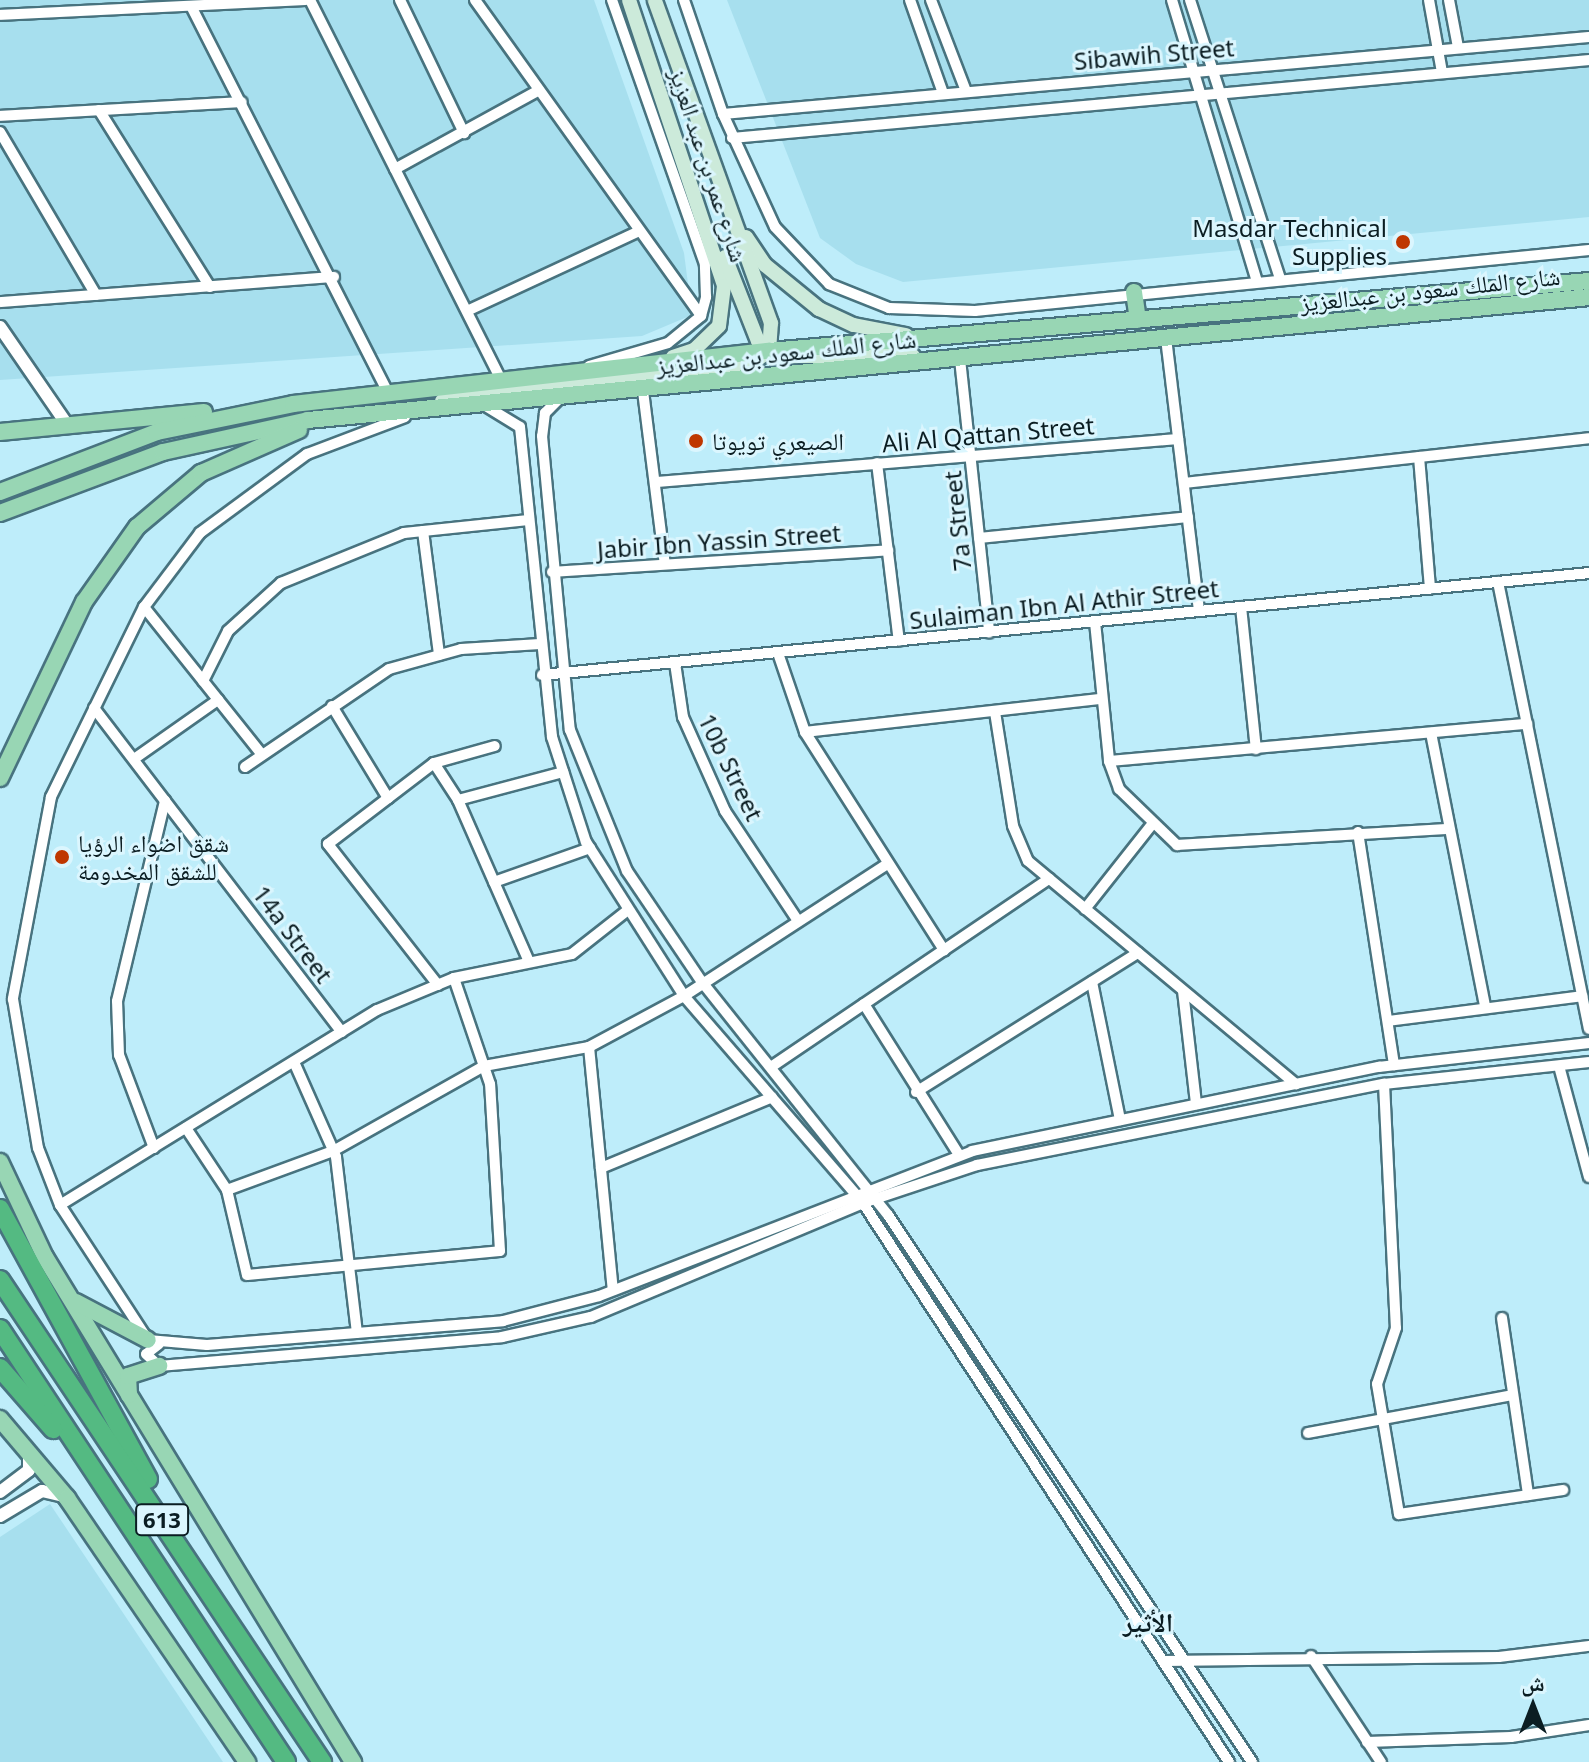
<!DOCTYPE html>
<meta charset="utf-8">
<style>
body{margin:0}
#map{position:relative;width:1589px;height:1762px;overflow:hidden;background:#beedfa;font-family:"Noto Sans","Noto Naskh Arabic",sans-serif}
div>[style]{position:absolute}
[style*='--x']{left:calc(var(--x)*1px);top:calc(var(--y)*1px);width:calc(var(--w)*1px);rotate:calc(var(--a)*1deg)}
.built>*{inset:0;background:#a7dfee}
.roads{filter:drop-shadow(2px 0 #48737f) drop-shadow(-2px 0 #48737f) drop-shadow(0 2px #48737f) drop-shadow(0 -2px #48737f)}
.minor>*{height:10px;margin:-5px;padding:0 5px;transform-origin:5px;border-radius:5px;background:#fff}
.tertiary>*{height:12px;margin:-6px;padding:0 6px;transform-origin:6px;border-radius:6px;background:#fff}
.secondary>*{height:14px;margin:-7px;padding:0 7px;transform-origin:7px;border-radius:7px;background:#cceada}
.primary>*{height:16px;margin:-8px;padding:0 8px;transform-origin:8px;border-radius:8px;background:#98d6b4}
.motorway>*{height:18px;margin:-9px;padding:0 9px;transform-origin:9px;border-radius:9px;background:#54ba82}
.dots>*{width:22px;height:22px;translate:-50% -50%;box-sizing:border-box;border:4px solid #dbf6fe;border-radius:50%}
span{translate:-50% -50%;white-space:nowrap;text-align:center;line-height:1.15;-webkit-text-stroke:6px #dbf6fe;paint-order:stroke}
.shield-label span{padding:2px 6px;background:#dbf6fe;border:2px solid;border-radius:6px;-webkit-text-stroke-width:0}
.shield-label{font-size:22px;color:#0b1d22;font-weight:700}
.street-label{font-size:24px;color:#0b1d22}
.poi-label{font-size:24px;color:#0b1d22}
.right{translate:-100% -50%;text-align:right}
.left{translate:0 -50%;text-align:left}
.neighbourhood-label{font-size:26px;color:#0b1d22;font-weight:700}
.north{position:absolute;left:1493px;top:1666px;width:80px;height:80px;-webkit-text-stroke:6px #dbf6fe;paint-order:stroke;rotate:0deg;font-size:22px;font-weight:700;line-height:32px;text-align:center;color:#0b1d22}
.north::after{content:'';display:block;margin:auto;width:28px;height:36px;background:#0b1d22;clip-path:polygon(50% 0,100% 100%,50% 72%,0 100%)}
</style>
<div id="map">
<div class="built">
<i style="clip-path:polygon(0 0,594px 0,684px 253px,692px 315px,642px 336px,0 380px)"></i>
<i style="clip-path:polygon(727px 0,1589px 0,1589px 217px,903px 282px,856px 264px,820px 238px)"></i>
<i style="clip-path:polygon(50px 1504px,223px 1762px,0 1762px,0 1537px)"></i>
</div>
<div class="roads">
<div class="minor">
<i style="--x:310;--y:0;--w:422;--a:63.3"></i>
<i style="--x:400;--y:0;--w:148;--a:64.3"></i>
<i style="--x:475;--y:0;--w:388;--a:54.4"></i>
<i style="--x:684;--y:0;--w:120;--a:71.1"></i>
<i style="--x:723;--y:114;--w:124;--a:65.3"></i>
<i style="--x:775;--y:227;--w:79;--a:46.5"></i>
<i style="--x:829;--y:284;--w:65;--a:21.8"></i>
<i style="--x:889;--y:308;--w:86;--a:2"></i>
<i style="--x:975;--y:311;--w:617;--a:-5.67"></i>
<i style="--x:910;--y:0;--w:99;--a:70.5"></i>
<i style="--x:931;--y:0;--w:97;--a:69"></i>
<i style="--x:1172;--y:0;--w:294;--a:73.2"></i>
<i style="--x:1190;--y:0;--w:293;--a:72.1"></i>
<i style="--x:1429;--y:0;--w:73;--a:79.8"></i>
<i style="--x:1449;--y:0;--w:48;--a:79.2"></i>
<i style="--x:191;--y:6;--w:433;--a:63"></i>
<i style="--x:0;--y:15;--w:306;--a:-2.8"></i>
<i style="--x:99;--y:110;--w:209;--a:57.9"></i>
<i style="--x:723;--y:114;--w:869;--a:-5.08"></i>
<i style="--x:0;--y:116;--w:242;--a:-3.3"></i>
<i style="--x:0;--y:132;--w:189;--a:59.5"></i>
<i style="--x:732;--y:138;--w:861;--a:-5.2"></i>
<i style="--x:395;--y:169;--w:164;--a:-28.7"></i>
<i style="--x:0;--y:302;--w:335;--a:-4.3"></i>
<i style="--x:467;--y:311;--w:190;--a:-24.9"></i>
<i style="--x:1166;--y:338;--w:275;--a:83.1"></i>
<i style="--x:960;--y:359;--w:275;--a:83.9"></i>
<i style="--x:589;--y:366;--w:82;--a:-16.2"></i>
<i style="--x:668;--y:343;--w:43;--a:-39.3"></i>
<i style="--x:701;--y:316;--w:20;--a:-75"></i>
<i style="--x:706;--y:297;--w:33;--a:-92"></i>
<i style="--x:705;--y:264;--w:280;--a:-109.4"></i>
<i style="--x:643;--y:391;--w:174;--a:82.8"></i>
<i style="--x:559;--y:399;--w:20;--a:135"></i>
<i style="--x:545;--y:413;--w:23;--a:97"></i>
<i style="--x:542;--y:436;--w:295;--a:84.6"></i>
<i style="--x:570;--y:730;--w:152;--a:68"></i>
<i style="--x:627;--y:871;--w:134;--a:56"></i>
<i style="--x:702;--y:982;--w:298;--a:51.4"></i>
<i style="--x:888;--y:1215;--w:657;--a:56.36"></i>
<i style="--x:484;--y:405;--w:42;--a:31.4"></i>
<i style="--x:520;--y:427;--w:312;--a:84.1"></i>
<i style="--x:552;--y:737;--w:110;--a:72.1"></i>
<i style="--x:586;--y:842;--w:183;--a:57.5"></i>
<i style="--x:684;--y:996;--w:274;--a:49.1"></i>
<i style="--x:863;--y:1203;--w:668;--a:56.79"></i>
<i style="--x:405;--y:417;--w:105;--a:159.3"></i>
<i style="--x:307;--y:454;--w:133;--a:143.6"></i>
<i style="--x:200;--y:533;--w:93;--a:127.1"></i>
<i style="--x:144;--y:607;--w:212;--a:116.1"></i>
<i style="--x:51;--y:797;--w:206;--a:100.7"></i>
<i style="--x:13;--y:999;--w:151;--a:80.5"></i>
<i style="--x:38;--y:1148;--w:61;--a:68.9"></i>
<i style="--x:60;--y:1205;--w:161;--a:56.9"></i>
<i style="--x:148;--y:1340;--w:59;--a:4.8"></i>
<i style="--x:207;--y:1345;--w:297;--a:-4.6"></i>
<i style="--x:503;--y:1321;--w:99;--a:-14.6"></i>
<i style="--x:599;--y:1296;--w:400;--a:-21.2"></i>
<i style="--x:972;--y:1151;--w:416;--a:-11.7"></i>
<i style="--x:1379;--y:1067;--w:211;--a:-6.5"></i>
<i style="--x:1419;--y:457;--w:132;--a:85.2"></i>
<i style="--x:877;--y:463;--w:179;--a:83"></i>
<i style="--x:657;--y:482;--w:523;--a:-4.72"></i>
<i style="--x:1184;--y:483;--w:407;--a:-6.3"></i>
<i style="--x:423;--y:531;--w:125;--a:82.6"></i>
<i style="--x:979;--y:538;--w:210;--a:-5.7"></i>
<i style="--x:552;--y:572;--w:337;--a:-3.7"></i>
<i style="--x:1498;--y:582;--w:456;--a:78.5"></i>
<i style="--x:144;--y:607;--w:189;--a:51.4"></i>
<i style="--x:1241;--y:607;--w:143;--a:84"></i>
<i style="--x:1095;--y:622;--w:140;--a:84.2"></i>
<i style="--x:1109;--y:761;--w:30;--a:70"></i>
<i style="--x:1119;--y:789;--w:81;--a:44"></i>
<i style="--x:1177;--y:845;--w:269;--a:-3.4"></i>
<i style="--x:778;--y:653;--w:83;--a:71.1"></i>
<i style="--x:805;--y:732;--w:259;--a:57.5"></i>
<i style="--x:675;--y:663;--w:55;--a:81.6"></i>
<i style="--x:683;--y:717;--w:103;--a:65.9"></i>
<i style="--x:725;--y:811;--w:132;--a:56.4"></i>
<i style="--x:542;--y:675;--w:1052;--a:-5.56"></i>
<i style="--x:203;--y:681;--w:56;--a:-63.4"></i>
<i style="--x:228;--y:631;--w:72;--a:-42.2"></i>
<i style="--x:281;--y:583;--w:133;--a:-22.1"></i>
<i style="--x:404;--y:533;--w:125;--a:-6"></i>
<i style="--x:332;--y:706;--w:108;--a:58.7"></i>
<i style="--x:94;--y:708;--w:408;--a:52.6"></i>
<i style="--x:995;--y:712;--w:115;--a:81"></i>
<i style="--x:1013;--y:826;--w:38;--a:67"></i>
<i style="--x:1028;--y:861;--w:349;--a:39.8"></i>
<i style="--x:805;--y:732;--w:298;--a:-6.4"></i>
<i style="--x:1431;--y:733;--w:278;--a:78.8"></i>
<i style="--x:134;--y:759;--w:103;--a:-35.1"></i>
<i style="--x:1109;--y:761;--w:420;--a:-5.1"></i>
<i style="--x:434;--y:763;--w:44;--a:57"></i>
<i style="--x:458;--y:800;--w:177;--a:66.3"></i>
<i style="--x:245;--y:767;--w:174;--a:-34.2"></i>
<i style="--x:389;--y:669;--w:75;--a:-15.5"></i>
<i style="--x:461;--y:649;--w:79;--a:-3.6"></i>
<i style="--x:458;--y:800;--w:109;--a:-14.9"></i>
<i style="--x:1358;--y:832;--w:236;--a:81.2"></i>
<i style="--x:494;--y:882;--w:102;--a:-19.5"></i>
<i style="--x:1085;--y:909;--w:105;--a:-51.6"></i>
<i style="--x:1092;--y:982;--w:141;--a:78.5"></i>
<i style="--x:438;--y:985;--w:179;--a:-128"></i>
<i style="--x:328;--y:844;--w:133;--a:-37.4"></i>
<i style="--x:434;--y:763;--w:63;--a:-15.6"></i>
<i style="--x:1183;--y:991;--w:114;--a:83.4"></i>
<i style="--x:864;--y:1004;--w:178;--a:57.8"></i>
<i style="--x:1388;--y:1021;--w:196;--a:-7.3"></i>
<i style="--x:589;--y:1047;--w:244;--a:84.4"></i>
<i style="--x:294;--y:1062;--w:104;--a:66.1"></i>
<i style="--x:336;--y:1157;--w:177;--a:83.2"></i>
<i style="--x:1559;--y:1066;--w:115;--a:74.9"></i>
<i style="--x:771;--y:1067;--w:336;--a:-34.1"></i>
<i style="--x:1384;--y:1084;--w:244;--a:87.2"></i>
<i style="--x:1396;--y:1328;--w:59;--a:108.7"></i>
<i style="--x:1377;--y:1384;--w:132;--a:80.4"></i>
<i style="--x:1399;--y:1514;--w:166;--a:-8.3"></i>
<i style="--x:916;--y:1092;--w:262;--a:-32.1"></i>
<i style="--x:186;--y:1128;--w:74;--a:56.5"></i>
<i style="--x:227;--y:1190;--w:87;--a:76.8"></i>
<i style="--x:247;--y:1275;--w:254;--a:-5.4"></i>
<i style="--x:500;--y:1251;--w:167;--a:-93.4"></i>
<i style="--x:490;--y:1084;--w:112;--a:-108.8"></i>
<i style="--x:154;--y:1148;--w:99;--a:-110.6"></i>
<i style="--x:119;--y:1055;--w:54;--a:-92.1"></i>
<i style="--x:117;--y:1001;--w:206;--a:-76.5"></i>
<i style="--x:601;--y:1168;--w:185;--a:-22.5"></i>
<i style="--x:227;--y:1190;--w:113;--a:-20.2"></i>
<i style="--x:333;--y:1151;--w:173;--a:-29.4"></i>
<i style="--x:484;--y:1066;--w:107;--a:-10.3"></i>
<i style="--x:589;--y:1047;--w:108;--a:-28.2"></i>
<i style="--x:684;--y:996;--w:242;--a:-33"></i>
<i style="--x:60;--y:1205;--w:372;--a:-31.6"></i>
<i style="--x:377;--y:1010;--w:83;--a:-22.6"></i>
<i style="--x:454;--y:978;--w:120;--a:-11.5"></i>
<i style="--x:572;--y:954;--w:71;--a:-38.2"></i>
<i style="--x:1502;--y:1318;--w:179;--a:81.6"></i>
<i style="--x:159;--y:1344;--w:16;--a:142"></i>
<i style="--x:146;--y:1354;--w:18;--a:43"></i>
<i style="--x:159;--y:1366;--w:344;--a:-4.8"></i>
<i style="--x:502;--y:1337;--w:91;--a:-12.7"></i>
<i style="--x:591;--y:1317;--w:295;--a:-22.7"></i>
<i style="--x:863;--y:1203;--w:120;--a:-18.4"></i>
<i style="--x:977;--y:1165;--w:415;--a:-11.3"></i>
<i style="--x:1384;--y:1084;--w:206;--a:-6.1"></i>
<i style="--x:1308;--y:1433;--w:208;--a:-10.5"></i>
<i style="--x:1311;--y:1656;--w:127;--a:56.6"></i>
<i style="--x:1164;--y:1661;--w:335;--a:-0.7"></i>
<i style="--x:1499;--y:1657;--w:91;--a:-7"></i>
<i style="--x:1367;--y:1742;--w:144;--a:-2"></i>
<i style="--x:1511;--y:1737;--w:79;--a:-8.7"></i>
</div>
<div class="tertiary">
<i style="--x:0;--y:327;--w:120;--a:55.5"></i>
<i style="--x:0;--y:1492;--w:36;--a:-37"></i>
<i style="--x:29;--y:1470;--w:17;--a:-90"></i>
<i style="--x:0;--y:1516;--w:49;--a:-30.8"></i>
<i style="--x:42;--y:1491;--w:23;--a:13"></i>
</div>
<div class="secondary">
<i style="--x:629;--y:0;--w:301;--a:71.6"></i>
<i style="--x:724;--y:286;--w:40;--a:97.1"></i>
<i style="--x:719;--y:326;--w:35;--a:136"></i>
<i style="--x:694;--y:350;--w:22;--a:162"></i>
<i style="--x:746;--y:237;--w:34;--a:56"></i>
<i style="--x:765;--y:265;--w:70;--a:39.2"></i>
<i style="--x:819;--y:309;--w:38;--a:25"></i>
<i style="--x:854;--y:325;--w:53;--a:10.9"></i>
<i style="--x:725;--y:257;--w:90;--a:68.6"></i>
<i style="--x:758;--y:341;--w:23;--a:40"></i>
<i style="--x:776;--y:356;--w:137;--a:0"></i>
<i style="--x:442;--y:401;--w:309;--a:-6.7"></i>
<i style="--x:749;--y:365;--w:24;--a:-35"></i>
<i style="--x:769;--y:351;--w:28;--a:-86"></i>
<i style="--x:771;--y:323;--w:343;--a:-109.8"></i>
</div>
<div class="primary">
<i style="--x:1134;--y:292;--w:28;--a:82"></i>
<i style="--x:0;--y:432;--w:205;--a:-5.6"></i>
<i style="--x:0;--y:492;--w:168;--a:-20.9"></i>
<i style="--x:157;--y:432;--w:139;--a:-11.6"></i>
<i style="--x:293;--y:404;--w:479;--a:-6.4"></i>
<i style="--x:769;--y:351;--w:823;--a:-4.88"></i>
<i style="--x:0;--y:513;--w:174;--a:-20.5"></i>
<i style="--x:163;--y:452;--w:148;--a:-12.4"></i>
<i style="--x:308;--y:420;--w:1287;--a:-5.48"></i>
<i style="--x:0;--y:778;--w:195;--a:-64.5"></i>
<i style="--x:84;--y:602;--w:92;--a:-54.8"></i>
<i style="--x:137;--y:527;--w:84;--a:-40.2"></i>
<i style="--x:201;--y:473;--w:107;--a:-23.7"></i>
<i style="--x:0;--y:1162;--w:105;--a:64.7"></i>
<i style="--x:45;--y:1257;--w:592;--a:58.62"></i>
<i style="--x:76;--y:1302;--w:81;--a:27.8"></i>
<i style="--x:129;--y:1395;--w:19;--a:-93"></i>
<i style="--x:128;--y:1376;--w:33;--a:-18"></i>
<i style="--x:0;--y:1419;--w:104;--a:49.7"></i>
<i style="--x:67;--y:1498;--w:320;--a:55.7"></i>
</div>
<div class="motorway">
<i style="--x:0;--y:1209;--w:308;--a:61.3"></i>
<i style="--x:0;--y:1280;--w:580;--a:56.26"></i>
<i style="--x:0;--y:1329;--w:519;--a:56.55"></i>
<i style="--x:0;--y:1368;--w:81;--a:49"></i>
</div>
</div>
<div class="dots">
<i style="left:1403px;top:242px;background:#bf3700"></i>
<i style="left:696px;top:441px;background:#bf3700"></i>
<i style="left:62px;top:857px;background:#bf3700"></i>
</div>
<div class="shield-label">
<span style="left:162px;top:1520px">613</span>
</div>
<div class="street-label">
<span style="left:1154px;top:54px;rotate:-5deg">Sibawih Street</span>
<span style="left:709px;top:165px;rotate:72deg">شارع عمر بن عبد العزيز</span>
<span style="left:1430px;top:289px;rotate:-6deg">شارع الملك سعود بن عبدالعزيز</span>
<span style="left:786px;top:352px;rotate:-6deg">شارع الملك سعود بن عبدالعزيز</span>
<span style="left:988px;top:434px;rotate:-5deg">Ali Al Qattan Street</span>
<span style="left:957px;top:521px;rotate:-96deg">7a Street</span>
<span style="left:719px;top:541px;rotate:-4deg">Jabir Ibn Yassin Street</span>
<span style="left:1064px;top:604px;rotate:-6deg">Sulaiman Ibn Al Athir Street</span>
<span style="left:731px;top:767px;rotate:64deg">10b Street</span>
<span style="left:293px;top:934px;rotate:53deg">14a Street</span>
</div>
<div class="poi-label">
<span class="right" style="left:1387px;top:242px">Masdar Technical<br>Supplies</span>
<span class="left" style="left:712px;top:441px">الصيعري تويوتا</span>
<span class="left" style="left:78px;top:857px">شقق اضواء الرؤيا<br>للشقق المخدومة</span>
</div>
<div class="neighbourhood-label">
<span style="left:1148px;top:1623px">الأثير</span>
</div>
<div class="north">ش</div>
</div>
